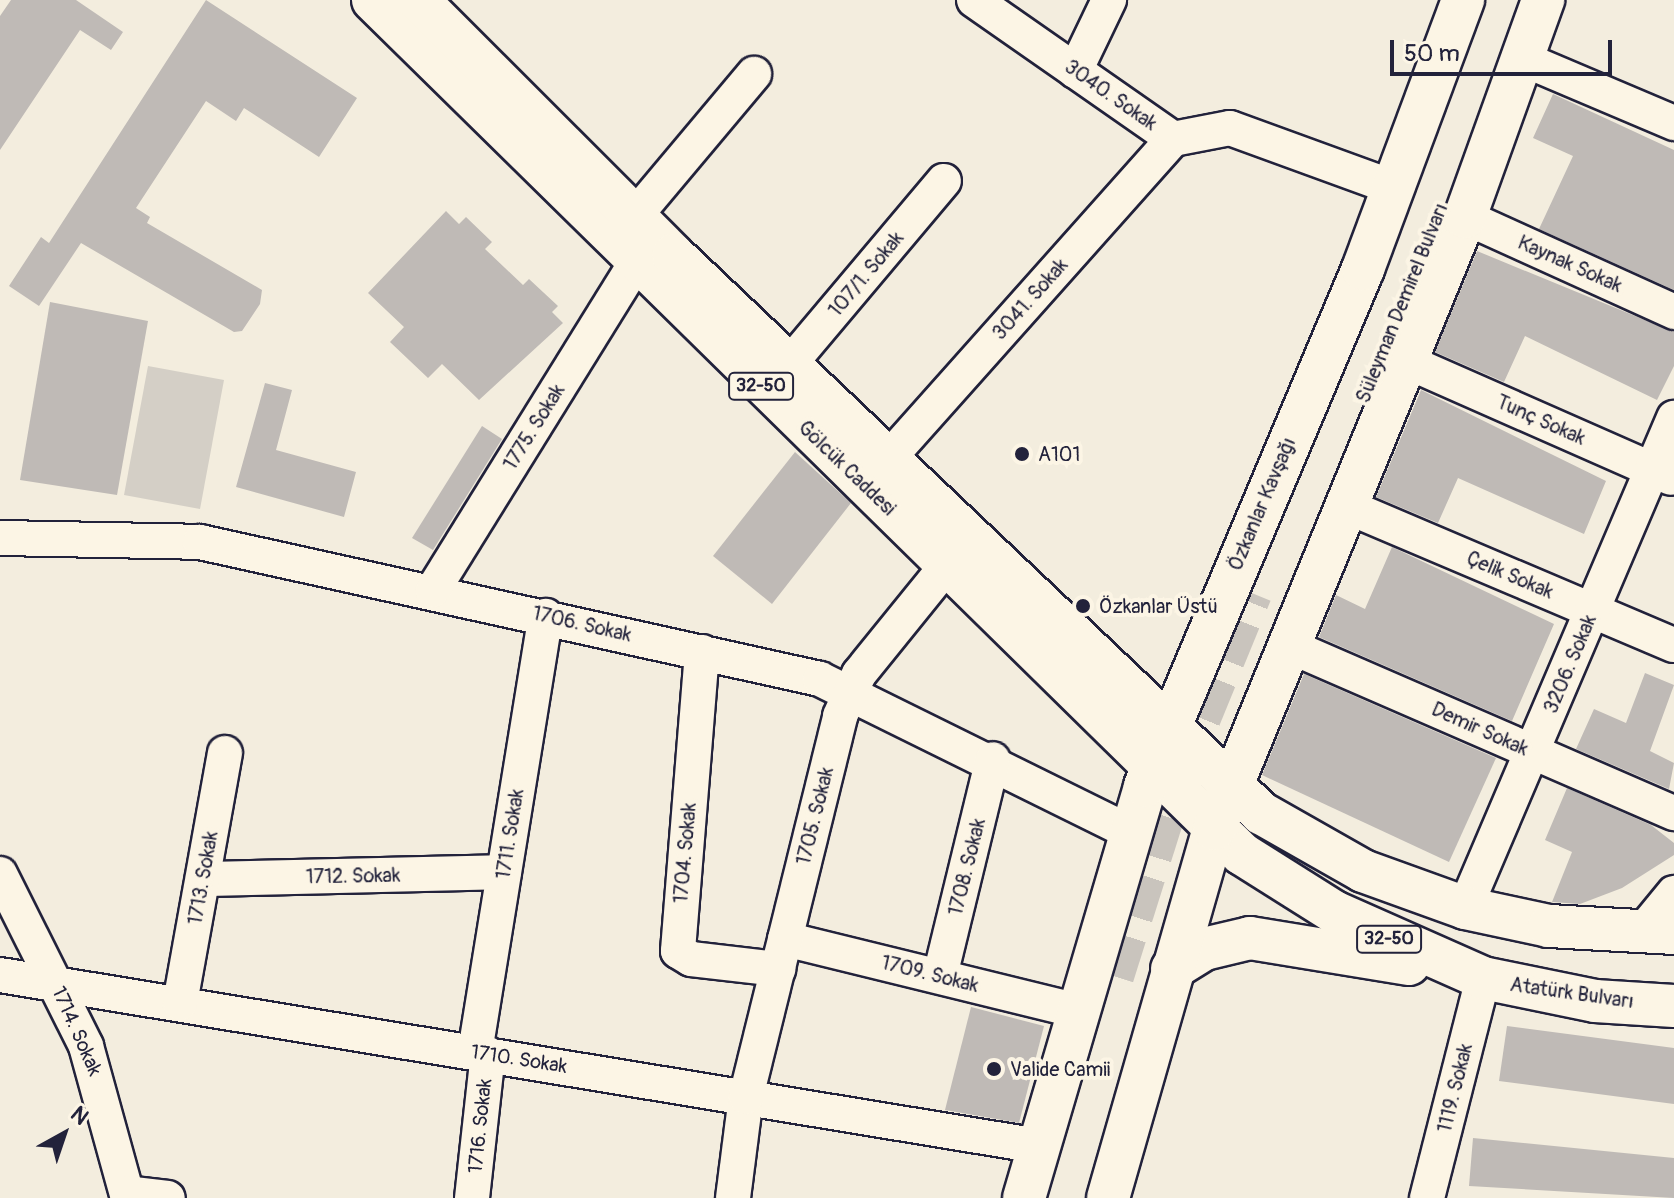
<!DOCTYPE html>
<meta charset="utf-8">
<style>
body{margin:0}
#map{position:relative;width:1674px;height:1198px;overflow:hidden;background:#f3edde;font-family:Pangolin,sans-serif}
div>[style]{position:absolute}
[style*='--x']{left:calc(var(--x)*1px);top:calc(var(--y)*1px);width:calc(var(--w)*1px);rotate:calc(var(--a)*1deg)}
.green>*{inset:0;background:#d4cfc6}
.building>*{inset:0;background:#bfbab6}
.major-tunnel>*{height:42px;margin-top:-21px;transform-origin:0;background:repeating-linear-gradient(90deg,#c9c4bd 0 42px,transparent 0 63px)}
.roads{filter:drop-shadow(2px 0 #22223b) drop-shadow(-2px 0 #22223b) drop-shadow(0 2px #22223b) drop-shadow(0 -2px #22223b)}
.minor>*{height:34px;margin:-17px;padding:0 17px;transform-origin:17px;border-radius:17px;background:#fcf5e5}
.major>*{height:42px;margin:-21px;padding:0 21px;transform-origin:21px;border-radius:21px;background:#fcf5e5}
.dots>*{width:22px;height:22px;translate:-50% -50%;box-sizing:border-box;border:4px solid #fcf5e5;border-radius:50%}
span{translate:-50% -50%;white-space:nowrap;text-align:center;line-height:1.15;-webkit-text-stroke:8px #fcf5e5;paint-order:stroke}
.shield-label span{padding:2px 6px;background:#fcf5e5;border:2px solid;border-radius:6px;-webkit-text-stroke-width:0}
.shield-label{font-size:18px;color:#22223b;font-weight:700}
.street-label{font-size:20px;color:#22223b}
.poi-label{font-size:20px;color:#22223b}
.left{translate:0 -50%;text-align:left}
.north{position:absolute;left:24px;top:1094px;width:80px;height:80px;-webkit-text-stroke:6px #fcf5e5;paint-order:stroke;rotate:40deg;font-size:22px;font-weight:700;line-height:32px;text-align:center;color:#22223b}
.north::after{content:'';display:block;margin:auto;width:28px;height:36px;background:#22223b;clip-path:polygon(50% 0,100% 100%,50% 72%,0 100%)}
.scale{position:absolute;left:1390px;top:40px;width:222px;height:36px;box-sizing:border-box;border:4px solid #22223b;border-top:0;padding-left:10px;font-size:24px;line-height:28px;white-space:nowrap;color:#22223b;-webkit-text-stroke:6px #fcf5e5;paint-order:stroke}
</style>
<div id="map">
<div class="green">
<i style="clip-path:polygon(148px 366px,224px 380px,200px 509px,124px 495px)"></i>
</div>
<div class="building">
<i style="clip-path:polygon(11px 0,76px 0,123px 32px,111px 50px,80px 30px,0 150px,0 16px)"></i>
<i style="clip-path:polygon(206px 0,357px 98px,319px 157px,244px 108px,236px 121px,206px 101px,136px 208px,150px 217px,147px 223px,262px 290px,260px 304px,242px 331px,234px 332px,81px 243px,39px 306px,9px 286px,41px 237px,49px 243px)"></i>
<i style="clip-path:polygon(1553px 94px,1674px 150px,1674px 290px,1539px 229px,1573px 156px,1533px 138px)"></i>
<i style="clip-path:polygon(446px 211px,459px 224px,466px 217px,492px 242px,485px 249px,523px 285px,529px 279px,558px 306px,552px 312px,563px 323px,479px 400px,442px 364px,428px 378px,390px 342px,404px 327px,368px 293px)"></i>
<i style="clip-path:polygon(1477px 251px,1674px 332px,1674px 366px,1657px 400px,1525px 336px,1504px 382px,1435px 352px)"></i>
<i style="clip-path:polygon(50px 302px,148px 321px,117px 495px,20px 480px)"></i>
<i style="clip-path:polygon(265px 383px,292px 390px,276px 450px,356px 472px,344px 517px,236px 487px)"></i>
<i style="clip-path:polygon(1421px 390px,1606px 481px,1584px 534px,1458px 478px,1438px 523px,1376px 497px)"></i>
<i style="clip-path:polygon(482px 426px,502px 439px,433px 550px,412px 538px)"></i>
<i style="clip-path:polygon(795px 452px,851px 503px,772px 604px,713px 556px)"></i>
<i style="clip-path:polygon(1392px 547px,1554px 624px,1512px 721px,1319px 637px,1336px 595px,1365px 609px)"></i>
<i style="clip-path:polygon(1645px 673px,1674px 685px,1650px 751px,1674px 763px,1669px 789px,1576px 749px,1594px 709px,1626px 723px)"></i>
<i style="clip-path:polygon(1304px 674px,1496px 758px,1449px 862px,1262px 775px)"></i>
<i style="clip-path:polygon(1567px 788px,1651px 825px,1674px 843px,1674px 855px,1622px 888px,1580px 904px,1552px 902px,1572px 852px,1545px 840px)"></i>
<i style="clip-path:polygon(971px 1007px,1044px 1026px,1019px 1123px,945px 1110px)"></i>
<i style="clip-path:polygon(1507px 1026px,1674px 1048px,1674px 1104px,1499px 1081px)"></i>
<i style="clip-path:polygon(1473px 1138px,1674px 1158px,1674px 1198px,1469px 1186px)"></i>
</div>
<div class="major-tunnel">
<i style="--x:1113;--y:976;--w:210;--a:-72.5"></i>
<i style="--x:1176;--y:776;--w:198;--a:-67.7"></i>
</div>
<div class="roads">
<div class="minor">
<i style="--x:974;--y:0;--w:243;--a:34.9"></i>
<i style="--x:1523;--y:59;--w:164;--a:23"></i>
<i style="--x:1075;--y:71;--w:79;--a:-64.4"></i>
<i style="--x:634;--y:217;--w:187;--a:-50"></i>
<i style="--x:1465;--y:217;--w:230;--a:24.4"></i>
<i style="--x:1408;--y:362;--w:287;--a:23.8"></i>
<i style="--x:788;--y:366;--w:242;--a:-49.9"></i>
<i style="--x:887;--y:460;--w:430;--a:-48.3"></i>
<i style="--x:1173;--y:139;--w:58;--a:-10.9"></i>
<i style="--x:1230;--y:128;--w:176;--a:20"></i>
<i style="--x:1346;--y:506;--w:356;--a:23"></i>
<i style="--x:0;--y:538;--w:200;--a:1.1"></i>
<i style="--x:200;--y:542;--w:635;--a:12.46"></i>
<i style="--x:820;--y:679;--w:346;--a:26.3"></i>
<i style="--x:433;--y:590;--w:384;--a:-58.2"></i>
<i style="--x:1287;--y:645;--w:422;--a:23.5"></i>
<i style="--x:702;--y:652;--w:300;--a:94.6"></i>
<i style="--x:678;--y:951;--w:15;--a:32"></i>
<i style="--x:691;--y:959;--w:88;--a:6.6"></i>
<i style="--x:0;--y:874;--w:192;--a:63.4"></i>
<i style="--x:86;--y:1046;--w:158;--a:74.6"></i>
<i style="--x:203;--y:879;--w:301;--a:-1.3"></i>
<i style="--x:1465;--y:908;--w:533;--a:-66.9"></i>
<i style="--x:1641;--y:933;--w:52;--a:-50.5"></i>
<i style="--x:785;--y:939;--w:299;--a:13.8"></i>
<i style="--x:0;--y:975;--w:1052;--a:9.35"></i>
<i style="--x:940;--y:976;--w:223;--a:-76.3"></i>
<i style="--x:180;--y:1003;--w:254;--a:-79.8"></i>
<i style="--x:475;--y:1052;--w:442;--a:-80.8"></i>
<i style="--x:127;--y:1193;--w:41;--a:7"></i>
<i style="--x:472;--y:1198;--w:145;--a:-83.7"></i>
<i style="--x:733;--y:1198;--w:102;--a:-82.7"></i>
<i style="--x:746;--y:1097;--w:392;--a:-76.1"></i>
<i style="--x:840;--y:716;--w:46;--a:-65.7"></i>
<i style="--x:859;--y:674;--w:141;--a:-51"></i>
<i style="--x:1427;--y:1198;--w:227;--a:-75.7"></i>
</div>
<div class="major">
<i style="--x:373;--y:0;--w:1218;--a:44.5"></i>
<i style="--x:1242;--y:854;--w:109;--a:32.2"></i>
<i style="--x:1334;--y:912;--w:163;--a:23.9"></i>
<i style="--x:1483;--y:978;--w:114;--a:11.6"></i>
<i style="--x:1595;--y:1001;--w:79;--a:3.6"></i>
<i style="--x:418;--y:0;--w:361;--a:45"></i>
<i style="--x:673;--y:255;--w:811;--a:43.5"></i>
<i style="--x:1261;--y:813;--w:117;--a:29.6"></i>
<i style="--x:1363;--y:871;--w:109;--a:19.9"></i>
<i style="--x:1465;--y:908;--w:86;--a:12.1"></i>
<i style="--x:1549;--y:926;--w:125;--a:3.2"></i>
<i style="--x:1172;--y:969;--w:38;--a:-32"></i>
<i style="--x:1204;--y:949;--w:47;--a:-13.4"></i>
<i style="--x:1250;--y:938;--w:161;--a:9.3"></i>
<i style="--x:1024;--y:1198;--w:429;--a:-73.6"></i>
<i style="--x:1145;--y:786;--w:561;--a:-67.14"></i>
<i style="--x:1363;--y:269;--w:287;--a:-69.6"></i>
<i style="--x:1108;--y:1198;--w:384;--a:-74"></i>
<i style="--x:1214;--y:829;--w:661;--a:-67.7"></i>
<i style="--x:1465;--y:217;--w:231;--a:-70.2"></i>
</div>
</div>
<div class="dots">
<i style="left:1022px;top:454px;background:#22223b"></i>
<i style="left:1083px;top:606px;background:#22223b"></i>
<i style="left:994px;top:1069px;background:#22223b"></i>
</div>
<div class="shield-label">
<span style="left:761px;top:386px">32-50</span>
<span style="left:1389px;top:939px">32-50</span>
</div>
<div class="street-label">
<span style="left:1111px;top:95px;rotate:35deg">3040. Sokak</span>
<span style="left:1570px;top:264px;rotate:24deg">Kaynak Sokak</span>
<span style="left:866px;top:274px;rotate:-50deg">107/1. Sokak</span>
<span style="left:1030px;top:299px;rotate:-48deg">3041. Sokak</span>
<span style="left:1402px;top:303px;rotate:-68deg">Süleyman Demirel Bulvarı</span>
<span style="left:1541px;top:420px;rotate:24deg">Tunç Sokak</span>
<span style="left:534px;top:427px;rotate:-58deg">1775. Sokak</span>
<span style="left:847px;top:468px;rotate:44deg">Gölcük Caddesi</span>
<span style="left:1262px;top:504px;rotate:-67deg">Özkanlar Kavşağı</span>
<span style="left:1510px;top:575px;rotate:23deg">Çelik Sokak</span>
<span style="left:582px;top:624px;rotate:13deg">1706. Sokak</span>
<span style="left:1570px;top:664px;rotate:-67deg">3206. Sokak</span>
<span style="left:1480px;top:729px;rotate:24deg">Demir Sokak</span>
<span style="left:815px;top:816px;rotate:-76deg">1705. Sokak</span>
<span style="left:510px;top:834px;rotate:-81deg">1711. Sokak</span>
<span style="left:685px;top:853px;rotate:-85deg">1704. Sokak</span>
<span style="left:967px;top:867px;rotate:-76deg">1708. Sokak</span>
<span style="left:353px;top:876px;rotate:-1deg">1712. Sokak</span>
<span style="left:203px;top:878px;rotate:-80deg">1713. Sokak</span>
<span style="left:930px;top:974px;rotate:14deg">1709. Sokak</span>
<span style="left:1572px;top:993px;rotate:8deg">Atatürk Bulvarı</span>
<span style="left:77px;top:1031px;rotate:66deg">1714. Sokak</span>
<span style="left:519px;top:1059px;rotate:9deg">1710. Sokak</span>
<span style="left:1455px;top:1088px;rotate:-76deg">1119. Sokak</span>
<span style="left:480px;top:1126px;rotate:-84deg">1716. Sokak</span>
</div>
<div class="poi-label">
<span class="left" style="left:1038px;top:454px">A101</span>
<span class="left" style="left:1099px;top:606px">Özkanlar Üstü</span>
<span class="left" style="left:1010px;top:1069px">Valide Camii</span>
</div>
<div class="north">N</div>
<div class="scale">50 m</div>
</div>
